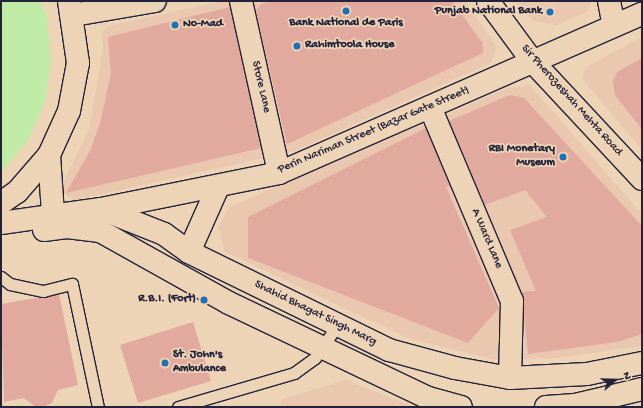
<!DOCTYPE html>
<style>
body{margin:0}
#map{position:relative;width:643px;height:408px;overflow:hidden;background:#eed4b6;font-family:"Gochi Hand",sans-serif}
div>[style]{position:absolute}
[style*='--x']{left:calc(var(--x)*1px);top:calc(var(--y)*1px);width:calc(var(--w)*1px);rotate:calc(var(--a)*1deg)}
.built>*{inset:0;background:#eac7af}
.green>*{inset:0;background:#c0eba7}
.building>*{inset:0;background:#e2a99e}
.roads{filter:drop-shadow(1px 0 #22223b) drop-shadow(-1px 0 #22223b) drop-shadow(0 1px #22223b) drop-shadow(0 -1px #22223b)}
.service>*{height:11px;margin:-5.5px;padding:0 5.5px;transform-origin:5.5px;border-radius:5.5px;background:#eed4b6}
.minor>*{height:22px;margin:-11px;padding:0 11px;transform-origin:11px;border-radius:11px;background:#eed4b6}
.tertiary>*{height:22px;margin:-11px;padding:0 11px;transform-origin:11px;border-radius:11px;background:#eed4b6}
.primary>*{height:22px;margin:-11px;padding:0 11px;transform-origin:11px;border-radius:11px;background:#eed4b6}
.dots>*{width:11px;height:11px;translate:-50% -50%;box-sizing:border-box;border:2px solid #eed4b6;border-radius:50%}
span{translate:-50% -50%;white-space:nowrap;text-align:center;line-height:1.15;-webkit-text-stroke:3.5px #eed4b6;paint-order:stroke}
.poi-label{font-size:12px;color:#22223b;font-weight:700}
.right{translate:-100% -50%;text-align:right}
.left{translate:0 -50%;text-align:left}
.street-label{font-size:12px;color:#22223b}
.frame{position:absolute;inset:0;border:2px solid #22223b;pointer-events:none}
.north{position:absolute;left:595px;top:360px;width:40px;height:40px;-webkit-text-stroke:3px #eed4b6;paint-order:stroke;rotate:70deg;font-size:11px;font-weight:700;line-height:16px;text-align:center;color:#22223b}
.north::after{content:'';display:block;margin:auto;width:14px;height:18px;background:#22223b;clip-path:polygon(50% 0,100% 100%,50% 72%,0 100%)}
</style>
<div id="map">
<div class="built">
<i style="clip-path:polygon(222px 1px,465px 1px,497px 47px,491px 63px,295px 151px,74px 200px,59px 191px,89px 130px,103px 48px,101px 33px,108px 26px)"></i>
<i style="clip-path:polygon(514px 1px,592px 1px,587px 12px,556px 25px,533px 21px)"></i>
<i style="clip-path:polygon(642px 37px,642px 150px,583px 80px,584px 68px)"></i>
<i style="clip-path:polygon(530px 85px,642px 214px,642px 346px,557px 358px,496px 360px,410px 339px,225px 252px,218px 227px,229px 207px,508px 88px)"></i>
<i style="clip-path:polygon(346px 380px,414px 407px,279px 407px,282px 399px)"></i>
</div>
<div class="green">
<i style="clip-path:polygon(1px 1px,40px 1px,47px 18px,51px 60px,45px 102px,28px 140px,1px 173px)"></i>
</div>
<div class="building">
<i style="clip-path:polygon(273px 1px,452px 1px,483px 44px,483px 53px,287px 144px,256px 11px,261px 4px)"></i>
<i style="clip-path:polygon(230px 7px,261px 148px,66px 193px,90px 151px,100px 123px,111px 74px,108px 37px)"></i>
<i style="clip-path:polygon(642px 58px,642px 129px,615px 95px,613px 82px,617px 72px)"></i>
<i style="clip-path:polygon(510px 95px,524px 98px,642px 226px,642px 334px,617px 342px,528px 354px,522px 292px,536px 291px,510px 230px,547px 217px,525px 190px,485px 205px,449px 121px)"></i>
<i style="clip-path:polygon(426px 128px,450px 186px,446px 187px,499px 308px,468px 343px,248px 258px,248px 217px)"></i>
<i style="clip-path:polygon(59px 294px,78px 385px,58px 390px,52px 403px,45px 406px,36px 407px,24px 398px,4px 402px,1px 304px)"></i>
<i style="clip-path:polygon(193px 322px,211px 381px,138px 403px,120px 345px)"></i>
</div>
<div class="roads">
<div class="service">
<i style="--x:1;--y:277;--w:11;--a:38"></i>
<i style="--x:10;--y:284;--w:34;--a:12"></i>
<i style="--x:43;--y:291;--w:30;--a:-14"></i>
<i style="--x:72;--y:284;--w:126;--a:78.1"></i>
<i style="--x:178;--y:407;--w:121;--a:-16.3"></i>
<i style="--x:294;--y:373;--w:26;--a:-36"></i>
<i style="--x:315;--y:358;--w:40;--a:-56"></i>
</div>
<div class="minor">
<i style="--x:241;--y:1;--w:176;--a:77.5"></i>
<i style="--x:609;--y:1;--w:25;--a:79"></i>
<i style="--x:73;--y:15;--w:83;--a:-9.7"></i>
<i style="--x:430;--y:107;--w:211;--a:67.1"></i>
<i style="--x:512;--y:301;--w:77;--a:91.5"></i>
<i style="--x:101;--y:209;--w:182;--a:-11.4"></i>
<i style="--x:279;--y:173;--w:396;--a:-23.7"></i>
<i style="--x:189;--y:252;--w:71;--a:-66"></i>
</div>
<div class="tertiary">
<i style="--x:488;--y:1;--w:76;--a:53.6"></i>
<i style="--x:533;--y:62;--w:160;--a:47"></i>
<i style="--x:49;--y:155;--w:59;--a:86.1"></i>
<i style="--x:1;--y:203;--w:19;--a:-35"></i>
<i style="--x:17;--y:192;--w:49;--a:-49.1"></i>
<i style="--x:49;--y:155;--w:48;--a:-65.6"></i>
<i style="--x:69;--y:111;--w:49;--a:-79.4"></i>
<i style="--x:78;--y:63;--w:63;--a:-98.3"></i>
</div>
<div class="primary">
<i style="--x:1;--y:223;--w:101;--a:-8"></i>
<i style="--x:101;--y:209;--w:68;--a:21.6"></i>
<i style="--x:164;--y:234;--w:31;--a:36"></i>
<i style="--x:189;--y:252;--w:223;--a:26.1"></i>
<i style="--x:389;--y:350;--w:68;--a:15.3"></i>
<i style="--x:455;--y:368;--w:56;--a:10.3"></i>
<i style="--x:510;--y:378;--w:77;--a:-3"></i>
<i style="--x:587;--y:374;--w:56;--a:-11.3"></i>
<i style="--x:44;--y:230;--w:23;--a:-7"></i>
<i style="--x:67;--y:227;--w:33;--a:7"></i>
<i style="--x:100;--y:231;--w:148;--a:29.2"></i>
<i style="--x:229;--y:303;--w:221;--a:25.5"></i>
<i style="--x:428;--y:398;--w:34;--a:15"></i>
<i style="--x:546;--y:407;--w:29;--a:-4"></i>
<i style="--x:575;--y:405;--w:69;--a:-13.4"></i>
</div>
</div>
<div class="dots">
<i style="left:346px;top:11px;background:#1f6fb2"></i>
<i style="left:550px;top:12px;background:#1f6fb2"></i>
<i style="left:175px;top:25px;background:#1f6fb2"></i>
<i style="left:297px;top:46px;background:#1f6fb2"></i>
<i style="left:563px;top:157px;background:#1f6fb2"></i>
<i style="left:204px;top:300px;background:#1f6fb2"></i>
<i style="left:165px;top:363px;background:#1f6fb2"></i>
</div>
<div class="poi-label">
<span class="right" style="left:542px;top:12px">Punjab National Bank</span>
<span style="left:346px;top:24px">Bank National de Paris</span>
<span class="left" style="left:183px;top:25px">No-Mad</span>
<span class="left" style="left:305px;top:46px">Rahimtoola House</span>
<span class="right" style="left:555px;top:157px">RBI Monetary<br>Museum</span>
<span class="right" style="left:196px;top:300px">R.B.I. (Fort)</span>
<span class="left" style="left:173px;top:363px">St. John's<br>Ambulance</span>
</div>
<div class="street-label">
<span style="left:260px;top:87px;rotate:77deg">Store Lane</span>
<span style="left:571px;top:101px;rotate:48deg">Sir Pherozeshah Mehta Road</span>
<span style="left:374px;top:131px;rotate:-23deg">Perin Nariman Street (Bazar Gate Street)</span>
<span style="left:486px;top:239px;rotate:67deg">A Ward Lane</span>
<span style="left:315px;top:314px;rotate:26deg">Shahid Bhagat Singh Marg</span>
</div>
<div class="frame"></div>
<div class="north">N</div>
</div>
